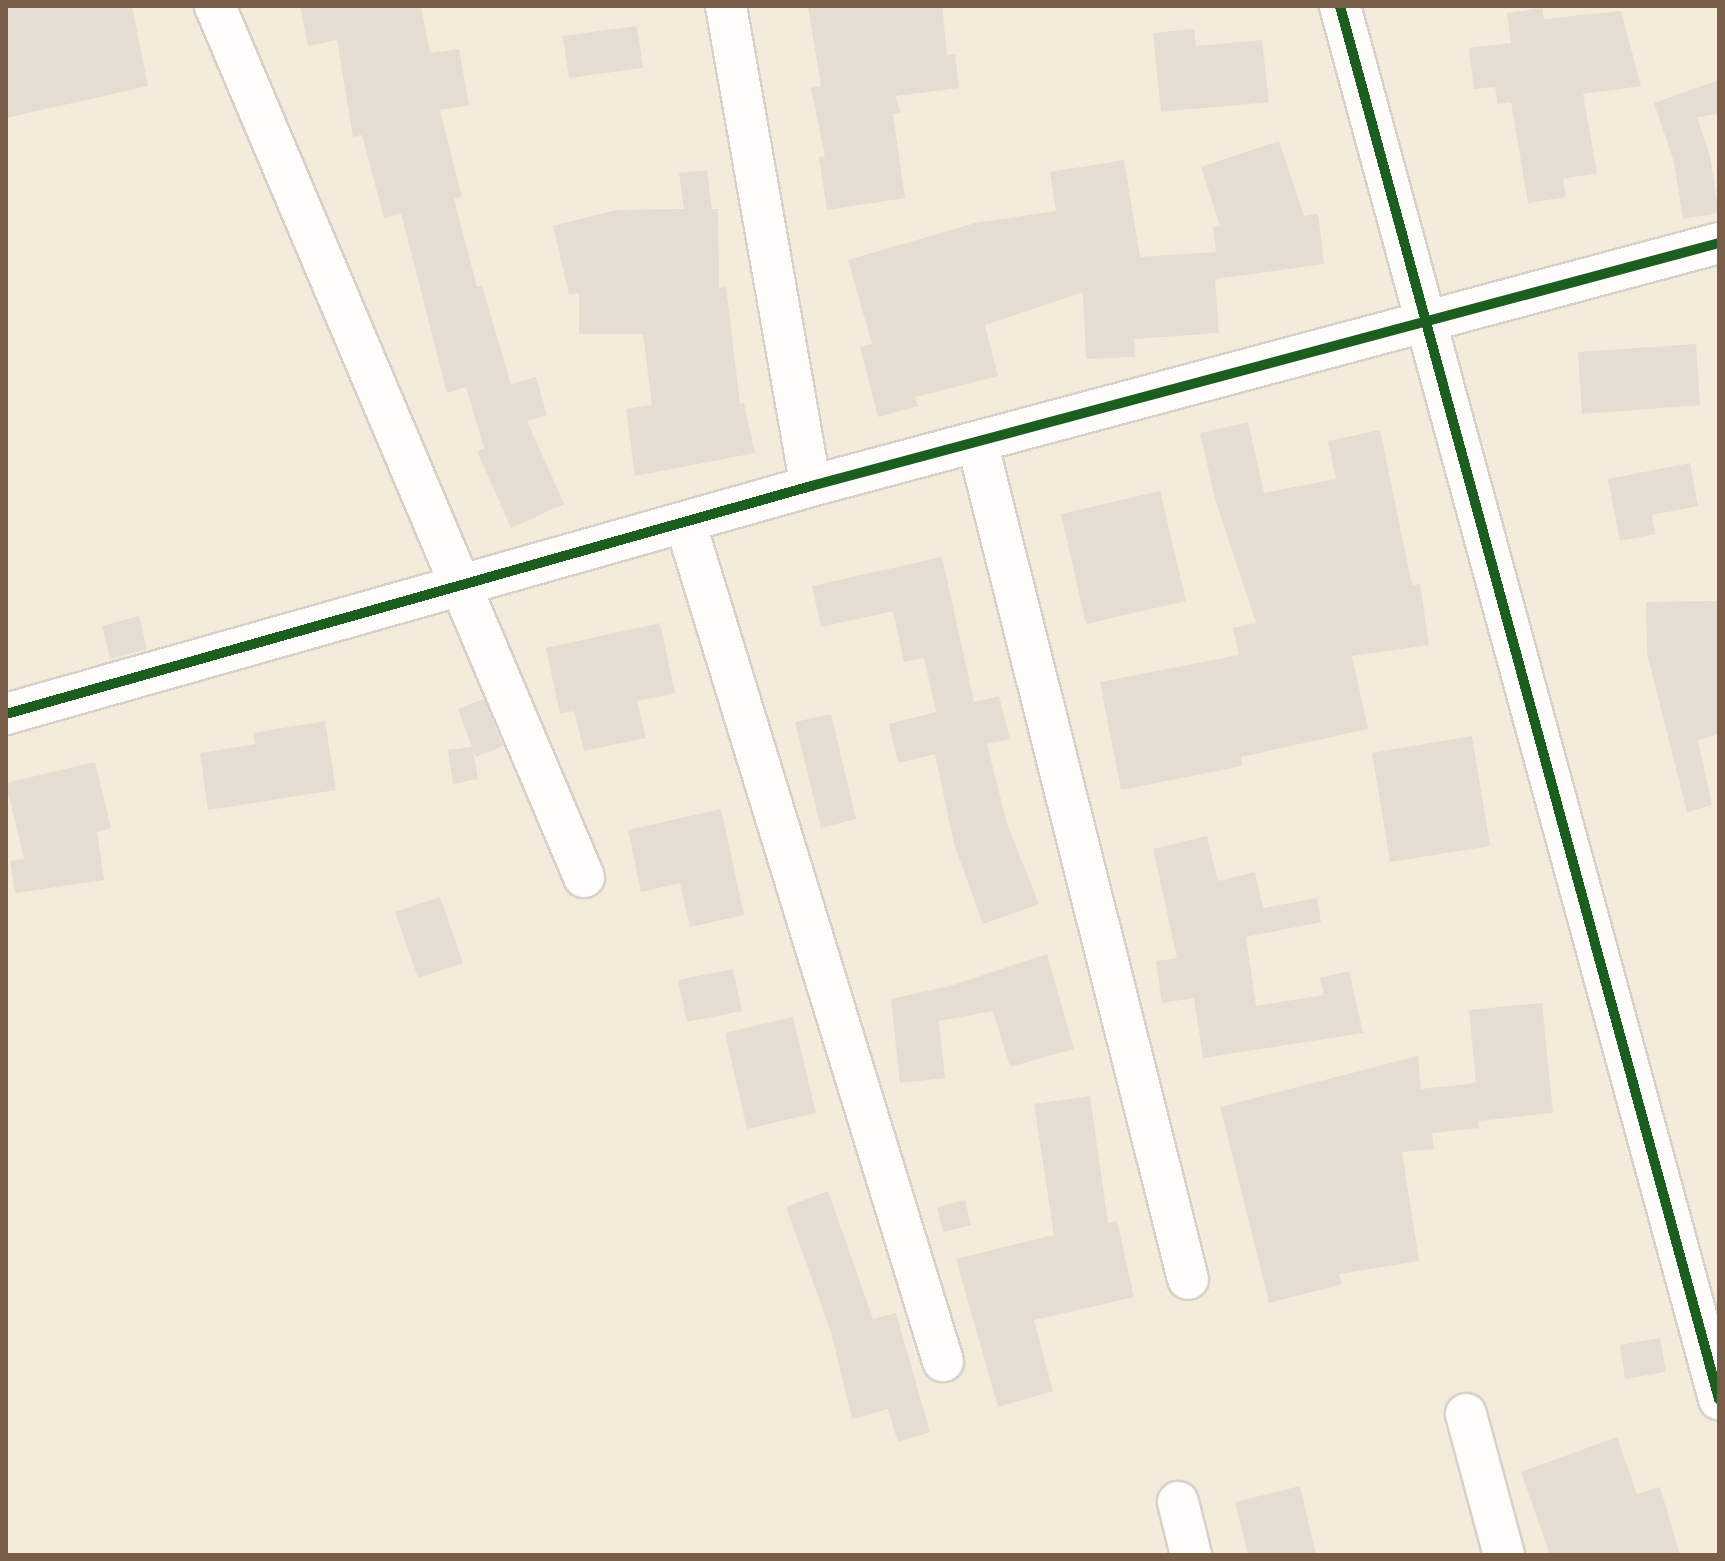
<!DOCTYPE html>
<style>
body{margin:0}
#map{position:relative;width:1725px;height:1561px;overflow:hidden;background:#f8f4eb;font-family:"DM Sans",sans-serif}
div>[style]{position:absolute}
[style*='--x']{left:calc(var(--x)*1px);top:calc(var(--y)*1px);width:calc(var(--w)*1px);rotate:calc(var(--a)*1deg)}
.residential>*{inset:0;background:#f4ebda}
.building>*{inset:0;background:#e5ddd1}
.roads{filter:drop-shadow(2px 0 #d7d1c9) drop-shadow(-2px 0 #d7d1c9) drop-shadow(0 2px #d7d1c9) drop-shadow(0 -2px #d7d1c9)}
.minor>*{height:40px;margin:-20px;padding:0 20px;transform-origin:20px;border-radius:20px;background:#fefdfc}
.cycleway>*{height:10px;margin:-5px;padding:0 5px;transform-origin:5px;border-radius:5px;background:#1b5e20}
span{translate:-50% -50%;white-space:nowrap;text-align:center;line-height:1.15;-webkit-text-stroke:8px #fffaec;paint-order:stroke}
.frame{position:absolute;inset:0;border:8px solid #785e48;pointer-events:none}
</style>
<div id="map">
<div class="residential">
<i style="clip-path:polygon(6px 6px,1719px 6px,1719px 1555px,6px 1555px)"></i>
</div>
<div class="building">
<i style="clip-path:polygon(6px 6px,132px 6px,148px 86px,6px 118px)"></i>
<i style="clip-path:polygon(300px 6px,421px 6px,430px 53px,459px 49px,469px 105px,440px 110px,462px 197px,454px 199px,477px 287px,482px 286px,511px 384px,536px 377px,547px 415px,527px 421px,564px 504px,511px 528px,477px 451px,484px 448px,466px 387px,447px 393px,401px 213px,384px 218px,362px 135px,353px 137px,337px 40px,308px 46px)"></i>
<i style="clip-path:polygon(808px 6px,942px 6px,947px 55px,955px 54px,959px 88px,896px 96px,900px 112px,893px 114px,905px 198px,827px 210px,819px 157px,825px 156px,811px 88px,821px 86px)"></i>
<i style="clip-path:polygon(1542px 8px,1544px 19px,1621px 11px,1641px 86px,1583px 94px,1597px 173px,1563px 179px,1566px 197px,1528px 203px,1511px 102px,1498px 104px,1495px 87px,1474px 89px,1469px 48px,1511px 43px,1507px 13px)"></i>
<i style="clip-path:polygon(637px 26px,643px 68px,569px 78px,563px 36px)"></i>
<i style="clip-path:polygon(1194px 29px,1196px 46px,1262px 40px,1269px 102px,1161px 112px,1153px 33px)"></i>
<i style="clip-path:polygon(1719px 80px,1719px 114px,1697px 117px,1710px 156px,1719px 213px,1683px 219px,1674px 162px,1654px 103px)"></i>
<i style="clip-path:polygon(1279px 141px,1304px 216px,1318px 214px,1324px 264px,1215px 279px,1219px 333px,1134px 339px,1135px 357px,1086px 359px,1083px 292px,985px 325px,998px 376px,915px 397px,918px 406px,878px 417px,860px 347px,872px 344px,848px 260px,975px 223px,1056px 211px,1050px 172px,1124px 160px,1140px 257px,1216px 252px,1213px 227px,1220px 226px,1201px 167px)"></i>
<i style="clip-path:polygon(707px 170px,712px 209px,718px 209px,719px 288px,726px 287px,740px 404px,744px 403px,755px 453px,635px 476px,626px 409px,652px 405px,643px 334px,579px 334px,579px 293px,569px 294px,553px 226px,617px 210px,684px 209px,679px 173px)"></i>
<i style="clip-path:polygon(1696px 344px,1700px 405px,1582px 414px,1578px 352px)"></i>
<i style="clip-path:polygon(1248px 422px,1264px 493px,1336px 479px,1328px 441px,1380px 430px,1412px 585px,1420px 584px,1429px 645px,1352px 656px,1368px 729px,1241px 757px,1242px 766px,1121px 790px,1100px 682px,1239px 655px,1233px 628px,1256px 623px,1215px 499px,1200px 433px)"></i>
<i style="clip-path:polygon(1690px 463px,1698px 506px,1652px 515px,1655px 534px,1620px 541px,1608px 479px)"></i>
<i style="clip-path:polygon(1160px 491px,1186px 601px,1086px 624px,1061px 514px)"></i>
<i style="clip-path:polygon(942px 557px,974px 702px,999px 696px,1010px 739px,987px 744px,1007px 824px,1039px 904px,983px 924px,954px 844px,935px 754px,898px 763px,889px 724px,936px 712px,924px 658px,904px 662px,893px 611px,821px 627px,812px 586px)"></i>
<i style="clip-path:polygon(1719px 601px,1719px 734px,1698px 740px,1712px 805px,1687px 812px,1647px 653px,1646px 602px)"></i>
<i style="clip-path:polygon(139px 616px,147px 649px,110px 659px,102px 626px)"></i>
<i style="clip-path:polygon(660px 623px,675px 693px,637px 701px,646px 738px,584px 751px,574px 711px,560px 714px,546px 648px)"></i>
<i style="clip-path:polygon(484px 699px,503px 746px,476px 757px,473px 750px,478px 779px,453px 784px,448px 750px,472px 747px,458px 709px)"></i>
<i style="clip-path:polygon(831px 714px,856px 819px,821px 828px,795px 722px)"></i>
<i style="clip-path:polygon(325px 721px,336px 790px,208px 810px,200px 753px,255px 744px,253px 733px)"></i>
<i style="clip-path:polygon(1472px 736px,1490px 846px,1390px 862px,1372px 753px)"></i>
<i style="clip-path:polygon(95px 762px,111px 828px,97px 832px,104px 880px,15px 893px,10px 861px,24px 859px,6px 783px)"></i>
<i style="clip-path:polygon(721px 809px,744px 915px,690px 927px,680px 883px,641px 892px,628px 830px)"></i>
<i style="clip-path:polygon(1207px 836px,1218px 881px,1255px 872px,1263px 908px,1317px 898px,1321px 922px,1246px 937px,1256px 1006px,1324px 995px,1320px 978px,1349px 971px,1363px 1033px,1203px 1058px,1194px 998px,1162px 1003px,1156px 961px,1177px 958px,1153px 849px)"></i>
<i style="clip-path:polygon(440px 897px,463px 963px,418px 978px,395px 912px)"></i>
<i style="clip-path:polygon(1047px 954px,1074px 1049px,1010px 1067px,993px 1011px,939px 1021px,945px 1078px,900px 1083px,891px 999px,950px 986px)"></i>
<i style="clip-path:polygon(733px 969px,742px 1011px,687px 1022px,678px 980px)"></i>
<i style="clip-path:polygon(1542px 1003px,1553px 1113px,1478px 1121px,1479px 1128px,1432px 1133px,1434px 1149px,1402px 1152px,1419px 1261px,1339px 1274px,1342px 1284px,1269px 1303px,1220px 1107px,1418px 1056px,1421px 1089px,1476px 1083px,1469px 1010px)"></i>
<i style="clip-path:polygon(793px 1017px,816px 1113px,747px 1129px,725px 1033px)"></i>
<i style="clip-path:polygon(1090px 1096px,1108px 1223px,1117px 1221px,1134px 1297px,1034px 1320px,1053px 1391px,998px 1407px,956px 1259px,1054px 1235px,1034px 1104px)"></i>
<i style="clip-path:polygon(828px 1191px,873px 1319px,896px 1313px,930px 1432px,898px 1442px,888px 1409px,852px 1419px,831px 1332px,786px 1207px)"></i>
<i style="clip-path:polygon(965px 1200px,971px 1225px,943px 1232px,937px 1207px)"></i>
<i style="clip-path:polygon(1660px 1338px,1666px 1372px,1625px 1379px,1620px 1345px)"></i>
<i style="clip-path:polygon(1617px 1437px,1637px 1494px,1660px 1487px,1680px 1555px,1550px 1555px,1521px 1472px)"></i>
<i style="clip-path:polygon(1300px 1486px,1316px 1555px,1248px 1555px,1235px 1502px)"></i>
</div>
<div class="roads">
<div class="minor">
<i style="--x:215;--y:6;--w:946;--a:67.04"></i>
<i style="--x:726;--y:6;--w:487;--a:80"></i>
<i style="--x:1340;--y:6;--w:1444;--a:74.78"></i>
<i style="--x:977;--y:442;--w:863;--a:75.85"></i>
<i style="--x:685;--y:522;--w:878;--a:72.91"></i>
<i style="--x:6;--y:714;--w:837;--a:-15.81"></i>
<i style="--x:811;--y:486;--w:940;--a:-14.98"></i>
<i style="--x:1466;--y:1414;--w:146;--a:74.9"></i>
<i style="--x:1178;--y:1502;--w:55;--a:76.2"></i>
</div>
</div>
<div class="cycleway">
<i style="--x:1340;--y:6;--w:1444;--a:74.78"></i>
<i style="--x:6;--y:714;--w:837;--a:-15.81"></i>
<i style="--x:811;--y:486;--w:940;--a:-14.98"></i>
</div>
<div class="frame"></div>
</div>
